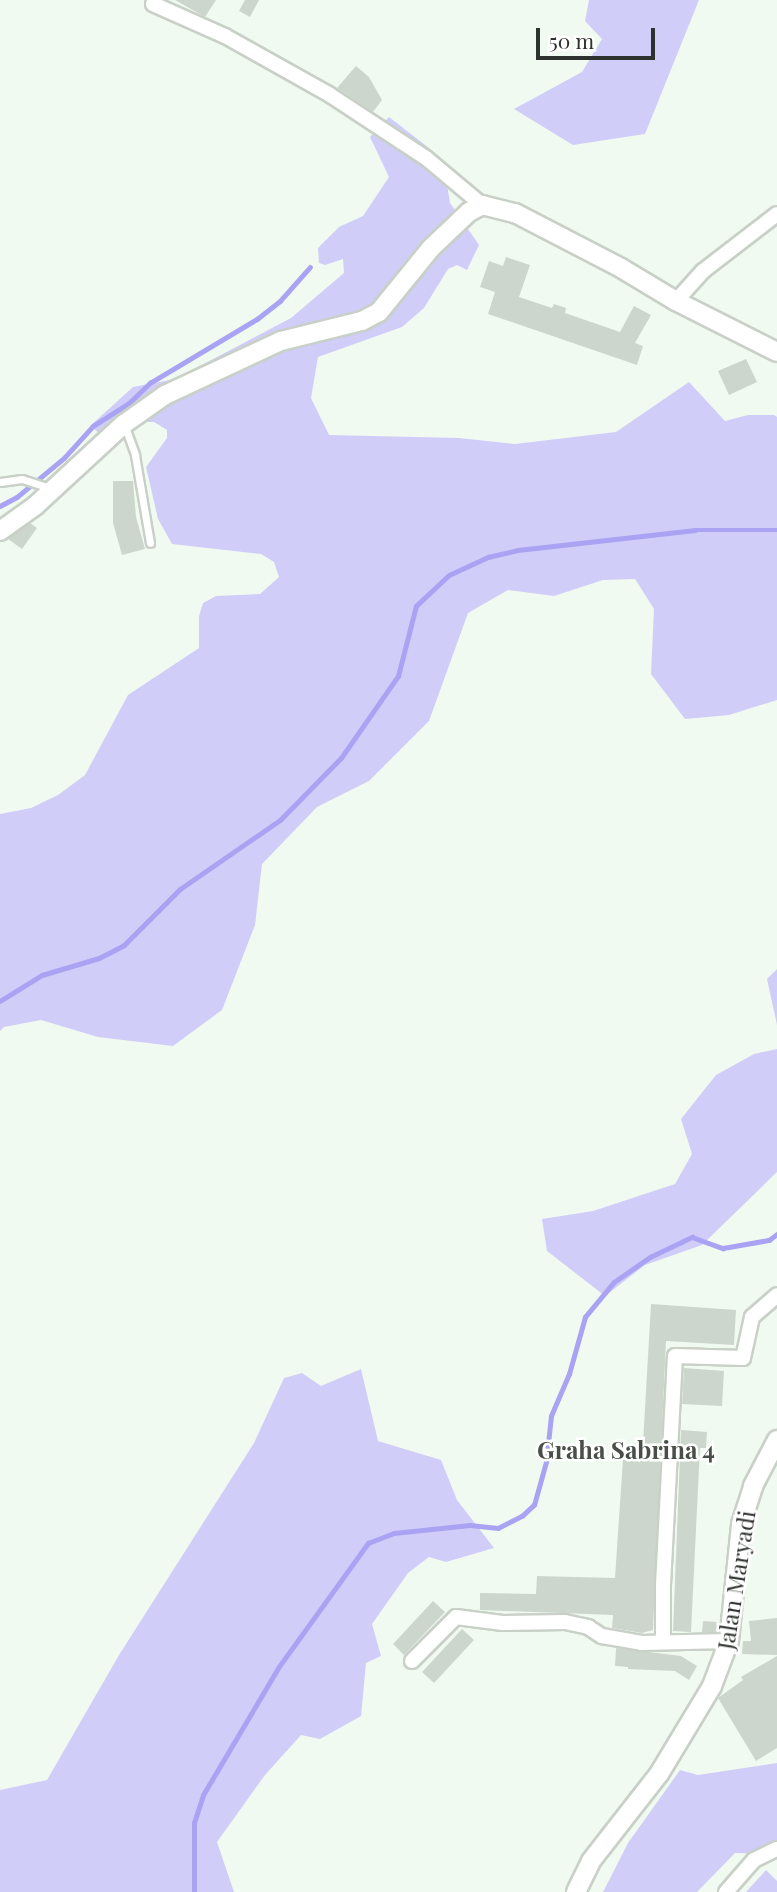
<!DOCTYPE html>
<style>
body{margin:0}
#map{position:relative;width:777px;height:1892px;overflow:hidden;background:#f1faf1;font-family:"Playfair Display",serif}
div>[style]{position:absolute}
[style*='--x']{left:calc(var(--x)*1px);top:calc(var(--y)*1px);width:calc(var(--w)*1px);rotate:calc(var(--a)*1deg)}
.green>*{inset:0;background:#d0cef8}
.stream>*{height:4.5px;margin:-2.25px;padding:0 2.25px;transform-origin:2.25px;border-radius:2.25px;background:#aaa3f3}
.building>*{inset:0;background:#cdd6cc}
.roads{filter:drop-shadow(2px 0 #c8d0c7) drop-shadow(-2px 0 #c8d0c7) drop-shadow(0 2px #c8d0c7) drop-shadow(0 -2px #c8d0c7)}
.service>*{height:7px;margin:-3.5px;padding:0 3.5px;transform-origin:3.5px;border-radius:3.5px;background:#fff}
.minor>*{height:14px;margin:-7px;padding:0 7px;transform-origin:7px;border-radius:7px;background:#fff}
.tertiary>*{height:18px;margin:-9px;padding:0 9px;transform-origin:9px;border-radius:9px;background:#fff}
span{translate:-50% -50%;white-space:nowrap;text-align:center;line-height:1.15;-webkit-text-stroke:5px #fff;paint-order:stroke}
.street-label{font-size:23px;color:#2e322e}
.neighbourhood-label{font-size:24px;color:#484f47;font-weight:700}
.scale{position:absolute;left:536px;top:28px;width:119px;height:32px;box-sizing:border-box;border:4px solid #2e322e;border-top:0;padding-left:9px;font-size:21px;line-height:24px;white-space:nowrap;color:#2e322e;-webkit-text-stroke:5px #fff;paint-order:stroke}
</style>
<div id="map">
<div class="green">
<i style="clip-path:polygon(589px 0,699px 0,645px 134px,573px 145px,514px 109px,582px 72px,602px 39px,585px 21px)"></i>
<i style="clip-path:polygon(389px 117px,429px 148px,446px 178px,450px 203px,479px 245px,467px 270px,457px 265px,448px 269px,424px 308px,402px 327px,318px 357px,311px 398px,329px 435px,459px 438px,515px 444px,616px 432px,689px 382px,725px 421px,748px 415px,774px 415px,777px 417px,777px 700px,729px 715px,685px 719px,651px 674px,654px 609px,635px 579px,603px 580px,554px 596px,508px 590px,468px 613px,429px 721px,369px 781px,317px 807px,262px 864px,255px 925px,222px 1010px,173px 1046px,98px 1037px,41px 1020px,4px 1027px,0 1031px,0 814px,31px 808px,58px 795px,85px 775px,128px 695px,199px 648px,199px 616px,203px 603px,216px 596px,260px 594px,279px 577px,274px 562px,261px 554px,172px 544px,158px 519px,146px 467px,167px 438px,167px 430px,154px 422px,146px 422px,104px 437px,90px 426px,133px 387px,175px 379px,291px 318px,344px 273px,343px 259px,325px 265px,319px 263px,318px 248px,339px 227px,363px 216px,389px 177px,370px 137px)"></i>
<i style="clip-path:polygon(777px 969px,777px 1025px,767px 979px)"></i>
<i style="clip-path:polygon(777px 1049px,777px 1172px,702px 1245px,645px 1265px,605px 1296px,547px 1251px,542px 1219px,593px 1211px,675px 1184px,692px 1154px,681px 1119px,716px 1075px,754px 1054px)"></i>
<i style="clip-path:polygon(361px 1369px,378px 1441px,441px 1460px,457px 1500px,494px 1548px,446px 1562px,429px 1557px,408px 1573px,372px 1624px,381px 1656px,366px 1663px,361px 1716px,320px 1739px,301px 1735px,265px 1775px,217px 1842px,234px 1892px,0 1892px,0 1790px,47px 1780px,119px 1655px,254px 1443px,284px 1378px,302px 1373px,321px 1386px)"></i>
<i style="clip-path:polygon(777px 1763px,777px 1854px,735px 1853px,697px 1892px,603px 1892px,628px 1843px,680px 1770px,698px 1775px)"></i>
<i style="clip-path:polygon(766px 1870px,777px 1881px,777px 1892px,746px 1892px)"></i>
</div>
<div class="stream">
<i style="--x:0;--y:506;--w:19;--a:-28"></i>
<i style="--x:17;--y:497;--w:61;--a:-39.7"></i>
<i style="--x:64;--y:458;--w:43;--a:-47.8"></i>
<i style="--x:93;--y:426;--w:43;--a:-32.6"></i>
<i style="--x:129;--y:403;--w:29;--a:-44"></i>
<i style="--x:150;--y:383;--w:125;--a:-30.9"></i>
<i style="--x:257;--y:319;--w:29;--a:-38"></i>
<i style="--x:280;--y:301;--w:45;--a:-48.6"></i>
<i style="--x:0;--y:1001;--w:49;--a:-31.8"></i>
<i style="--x:42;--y:975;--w:59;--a:-16.6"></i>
<i style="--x:99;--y:958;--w:28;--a:-27"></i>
<i style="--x:124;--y:945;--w:79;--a:-45"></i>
<i style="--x:180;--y:889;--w:121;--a:-34.6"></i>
<i style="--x:280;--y:820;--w:87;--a:-45.5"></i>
<i style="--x:341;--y:758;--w:100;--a:-55.2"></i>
<i style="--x:398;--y:676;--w:72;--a:-75.6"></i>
<i style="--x:416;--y:606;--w:45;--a:-43.2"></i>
<i style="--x:449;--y:575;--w:43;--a:-24.8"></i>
<i style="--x:488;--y:557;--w:31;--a:-13"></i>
<i style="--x:518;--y:550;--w:178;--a:-6.4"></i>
<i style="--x:695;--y:530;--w:82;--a:0"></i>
<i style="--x:194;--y:1892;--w:69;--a:-90"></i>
<i style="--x:194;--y:1823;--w:29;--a:-72"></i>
<i style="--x:203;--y:1795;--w:147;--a:-59.4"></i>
<i style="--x:278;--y:1668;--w:154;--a:-54.2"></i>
<i style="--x:368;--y:1543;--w:28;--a:-21"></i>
<i style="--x:394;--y:1533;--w:76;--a:-6"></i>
<i style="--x:470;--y:1525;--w:28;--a:6"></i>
<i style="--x:498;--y:1528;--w:27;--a:-27"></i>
<i style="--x:522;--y:1516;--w:16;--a:-43"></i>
<i style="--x:534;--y:1505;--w:45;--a:-74.4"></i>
<i style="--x:546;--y:1462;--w:46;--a:-83.8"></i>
<i style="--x:551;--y:1416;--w:46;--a:-66.8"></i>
<i style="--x:569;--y:1374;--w:59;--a:-74.3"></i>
<i style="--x:585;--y:1317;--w:45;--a:-50.4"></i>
<i style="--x:614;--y:1282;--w:44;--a:-34.8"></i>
<i style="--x:650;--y:1257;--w:47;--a:-25.5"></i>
<i style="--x:692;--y:1237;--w:33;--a:20"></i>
<i style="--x:723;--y:1248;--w:47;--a:-9.9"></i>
<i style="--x:769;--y:1240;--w:10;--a:-37"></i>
</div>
<div class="building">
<i style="clip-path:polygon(175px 0,216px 0,205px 17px)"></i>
<i style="clip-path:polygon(245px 0,259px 0,250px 17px,239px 11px)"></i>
<i style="clip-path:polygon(356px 66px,369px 77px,382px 100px,373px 112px,337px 88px)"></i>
<i style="clip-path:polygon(506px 257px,530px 265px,519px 297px,552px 308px,554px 304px,566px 308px,565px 313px,620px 332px,634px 306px,651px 315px,635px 343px,643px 346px,637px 365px,488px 314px,495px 292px,480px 287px,489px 261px,503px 266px)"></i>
<i style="clip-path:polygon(746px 359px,757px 382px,729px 395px,718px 371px)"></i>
<i style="clip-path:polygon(113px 481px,133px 481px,136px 517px,145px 549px,122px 555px,113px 523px)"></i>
<i style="clip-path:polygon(30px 523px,37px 528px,22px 549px,8px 539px)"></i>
<i style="clip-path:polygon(651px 1304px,736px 1310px,734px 1345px,666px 1341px,653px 1630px,642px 1633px,612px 1628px,613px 1615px,480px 1610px,480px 1593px,536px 1594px,537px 1576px,615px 1578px,623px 1459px,642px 1460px)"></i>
<i style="clip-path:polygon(684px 1368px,724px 1371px,722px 1406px,682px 1404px)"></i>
<i style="clip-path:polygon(681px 1430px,707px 1432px,706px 1448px,700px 1448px,691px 1632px,673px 1631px)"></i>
<i style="clip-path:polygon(433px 1601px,445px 1612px,404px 1655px,393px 1644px)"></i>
<i style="clip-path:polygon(777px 1618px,777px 1655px,742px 1654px,743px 1641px,751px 1641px,749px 1621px)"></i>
<i style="clip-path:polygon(703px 1621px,717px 1622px,717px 1632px,702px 1632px)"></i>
<i style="clip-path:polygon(462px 1629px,474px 1640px,434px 1683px,422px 1672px)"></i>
<i style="clip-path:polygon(616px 1648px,681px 1656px,697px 1666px,689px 1680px,675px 1671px,628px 1669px,628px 1667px,615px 1666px)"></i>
<i style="clip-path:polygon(777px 1656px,777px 1748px,756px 1761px,718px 1698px,743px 1680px,741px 1677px)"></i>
</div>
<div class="roads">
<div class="service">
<i style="--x:124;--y:424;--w:33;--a:70"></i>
<i style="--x:135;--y:455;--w:89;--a:80.3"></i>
<i style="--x:0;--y:482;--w:22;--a:-8"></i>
<i style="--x:22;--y:479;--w:33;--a:18"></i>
</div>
<div class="minor">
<i style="--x:153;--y:4;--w:79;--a:24"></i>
<i style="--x:225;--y:36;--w:120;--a:29.3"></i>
<i style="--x:330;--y:95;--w:115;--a:33.3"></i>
<i style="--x:426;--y:158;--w:73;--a:40"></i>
<i style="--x:676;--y:301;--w:40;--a:-48"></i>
<i style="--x:703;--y:271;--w:93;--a:-37.6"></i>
<i style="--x:663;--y:1641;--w:56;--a:-90"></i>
<i style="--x:663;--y:1585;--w:229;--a:-87"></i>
<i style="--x:675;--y:1356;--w:68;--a:1.7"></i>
<i style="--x:743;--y:1358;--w:42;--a:-77.6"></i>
<i style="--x:752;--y:1317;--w:33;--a:-41"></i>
<i style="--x:412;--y:1661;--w:62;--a:-45"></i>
<i style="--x:456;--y:1617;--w:47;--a:7.3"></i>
<i style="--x:503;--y:1623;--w:62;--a:-0.9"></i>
<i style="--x:565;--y:1622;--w:24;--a:12"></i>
<i style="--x:588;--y:1627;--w:17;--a:33"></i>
<i style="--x:602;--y:1636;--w:40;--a:10"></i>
<i style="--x:641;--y:1643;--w:88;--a:-1.3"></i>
<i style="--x:726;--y:1892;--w:43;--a:-48.8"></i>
<i style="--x:754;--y:1860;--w:25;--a:-26"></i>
</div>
<div class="tertiary">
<i style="--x:0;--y:531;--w:43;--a:-35.5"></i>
<i style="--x:35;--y:506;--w:121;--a:-42.7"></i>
<i style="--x:124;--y:424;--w:50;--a:-35.3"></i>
<i style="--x:165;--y:395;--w:128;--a:-25"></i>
<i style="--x:281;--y:341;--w:83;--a:-13.9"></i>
<i style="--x:362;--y:321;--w:19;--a:-28"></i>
<i style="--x:379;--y:312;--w:82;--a:-50.9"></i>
<i style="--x:431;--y:248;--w:52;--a:-43.5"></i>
<i style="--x:469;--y:212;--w:15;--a:-28"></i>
<i style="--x:482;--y:205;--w:34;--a:14"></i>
<i style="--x:515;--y:213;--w:119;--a:27.4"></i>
<i style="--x:621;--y:268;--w:64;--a:31"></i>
<i style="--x:676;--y:301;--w:113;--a:26.8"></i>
<i style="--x:576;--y:1892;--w:34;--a:-64"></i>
<i style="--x:591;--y:1861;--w:110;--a:-52"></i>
<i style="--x:659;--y:1774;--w:103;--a:-58.9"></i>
<i style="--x:712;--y:1686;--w:48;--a:-69.3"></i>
<i style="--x:729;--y:1641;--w:118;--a:-84.1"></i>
<i style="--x:741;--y:1524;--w:40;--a:-72"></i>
<i style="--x:753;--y:1486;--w:52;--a:-62.4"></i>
</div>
</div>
<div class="street-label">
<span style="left:736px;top:1580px;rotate:-81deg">Jalan Maryadi</span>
</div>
<div class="neighbourhood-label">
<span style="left:626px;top:1450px">Graha Sabrina 4</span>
</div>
<div class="scale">50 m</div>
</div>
